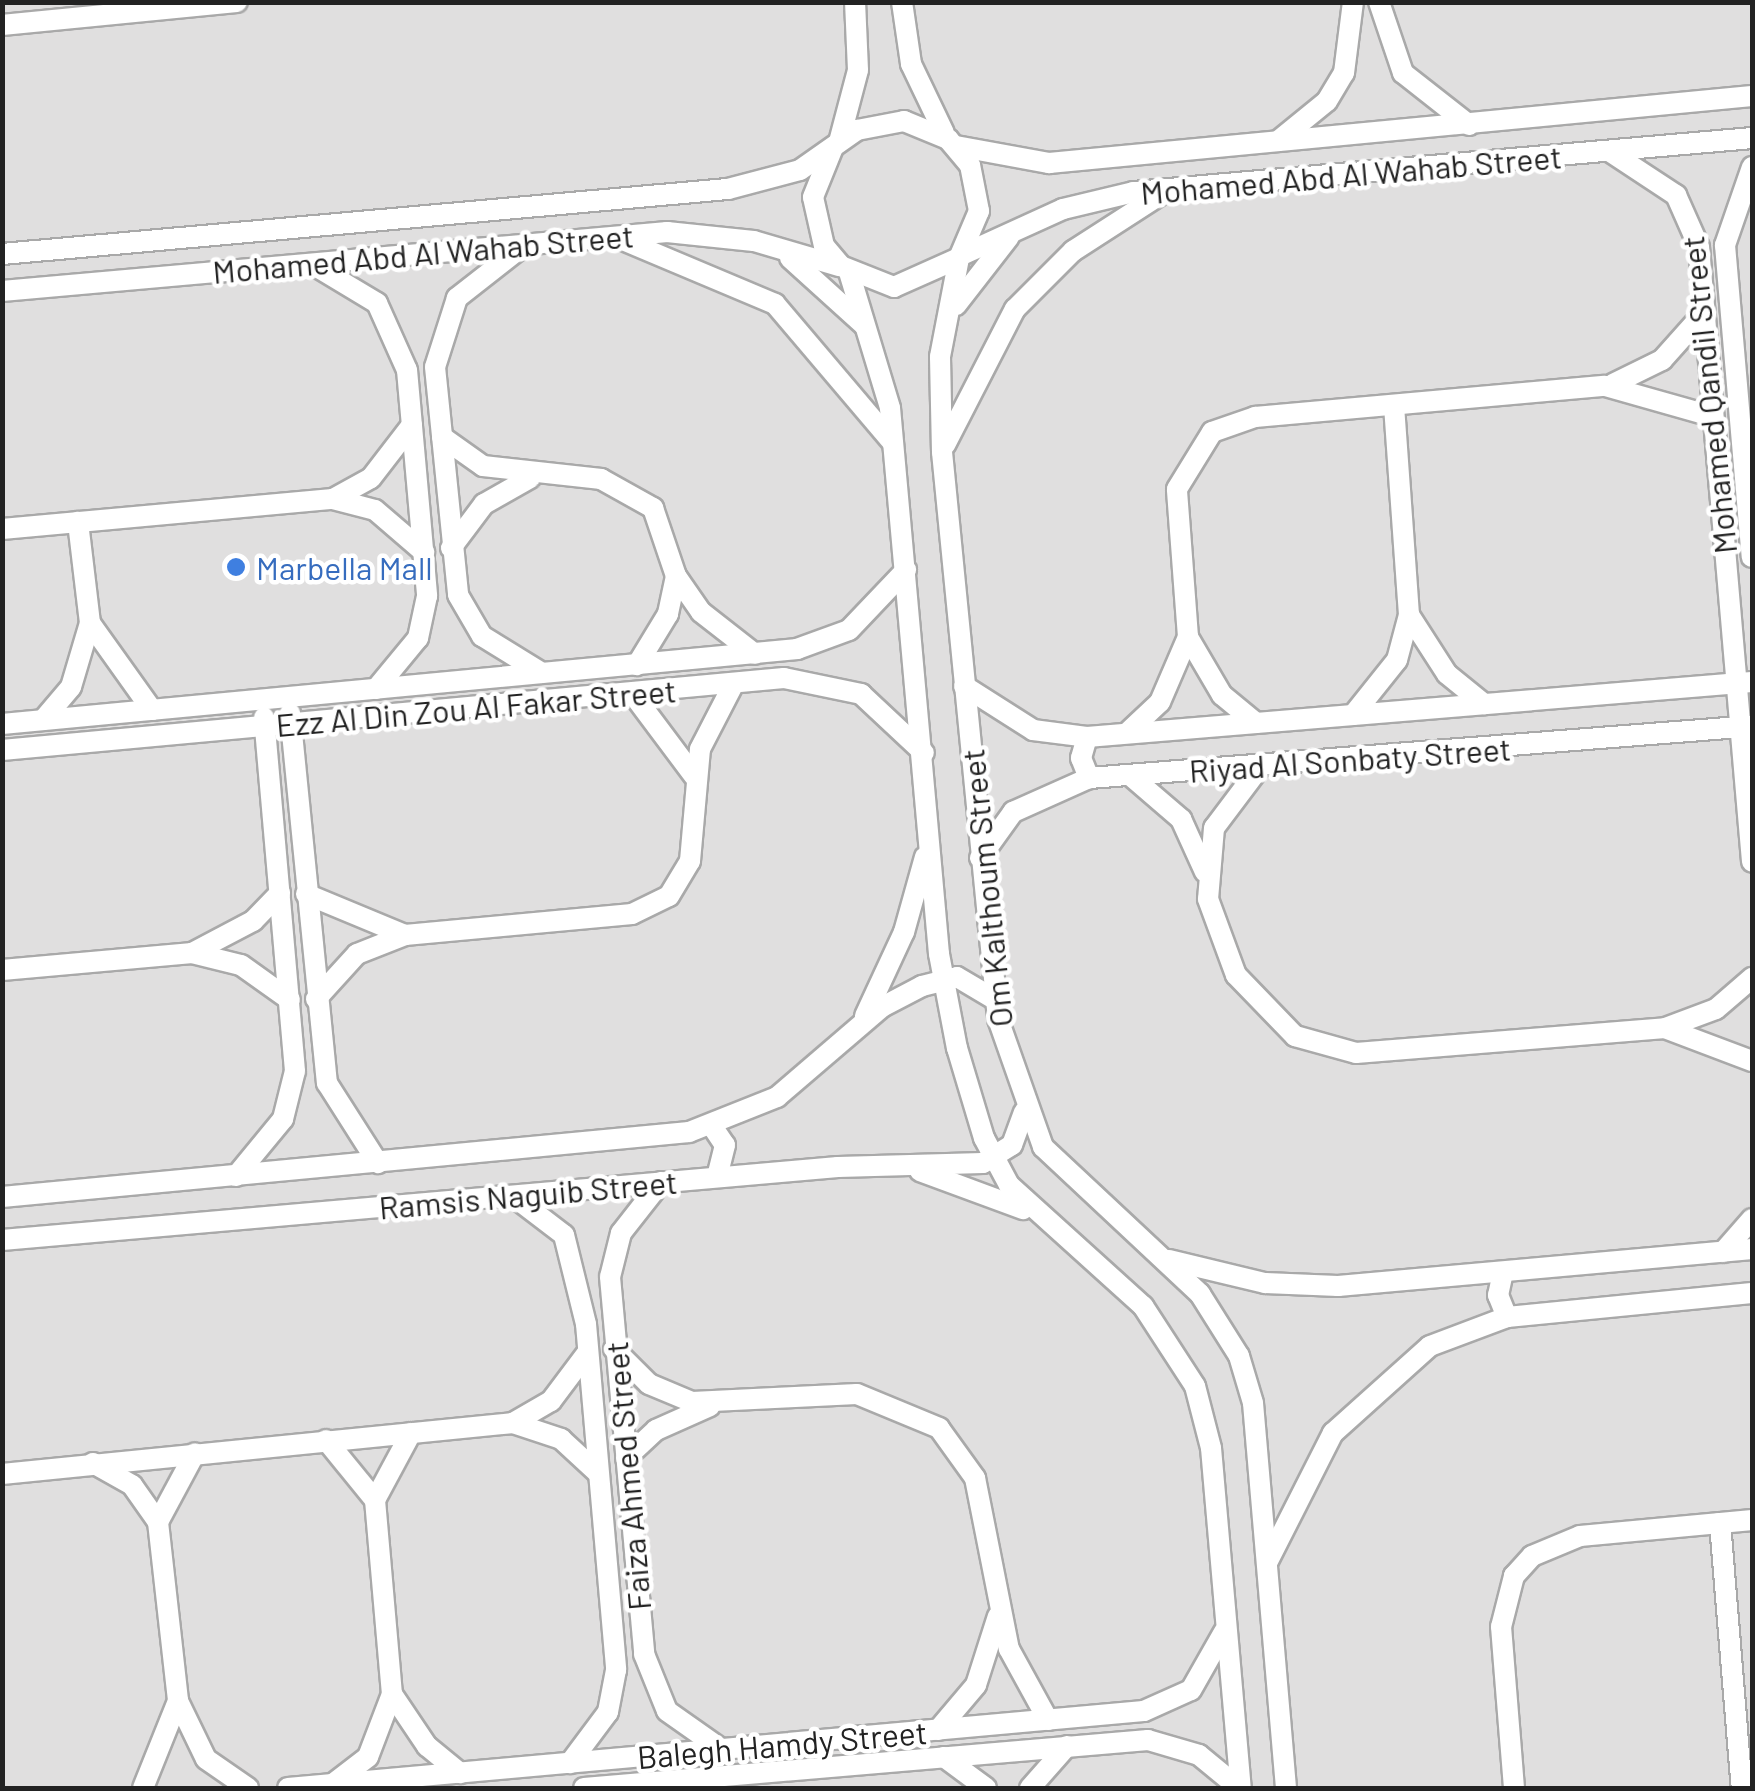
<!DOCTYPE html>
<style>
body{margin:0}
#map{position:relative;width:1755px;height:1791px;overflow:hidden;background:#f2efe9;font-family:Barlow,sans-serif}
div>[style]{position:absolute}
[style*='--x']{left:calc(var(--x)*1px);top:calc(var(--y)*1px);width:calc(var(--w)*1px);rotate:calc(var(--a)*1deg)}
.residential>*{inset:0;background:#e0dfdf}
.roads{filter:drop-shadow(2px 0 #a9a9a9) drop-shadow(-2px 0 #a9a9a9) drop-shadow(0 2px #a9a9a9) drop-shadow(0 -2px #a9a9a9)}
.minor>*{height:20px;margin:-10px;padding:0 10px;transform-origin:10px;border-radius:10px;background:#fff}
.dots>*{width:28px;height:28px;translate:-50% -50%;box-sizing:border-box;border:5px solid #fff;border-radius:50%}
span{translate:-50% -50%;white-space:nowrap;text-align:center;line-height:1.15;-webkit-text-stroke:9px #fff;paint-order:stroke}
.street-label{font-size:32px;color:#222}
.shop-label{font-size:32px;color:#366cbe}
.left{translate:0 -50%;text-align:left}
.frame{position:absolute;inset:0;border:5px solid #222;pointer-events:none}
</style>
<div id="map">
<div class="residential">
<i style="clip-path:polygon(3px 3px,1752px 3px,1752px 1788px,3px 1788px)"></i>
</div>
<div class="roads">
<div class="minor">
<i style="--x:902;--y:2;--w:63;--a:81.7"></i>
<i style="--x:911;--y:64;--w:76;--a:64.4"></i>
<i style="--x:1379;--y:2;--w:75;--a:71.3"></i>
<i style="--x:1403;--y:73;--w:84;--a:38.2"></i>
<i style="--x:2;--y:25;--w:236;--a:-5.6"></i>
<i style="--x:1278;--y:141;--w:63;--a:-39.2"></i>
<i style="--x:1327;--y:101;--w:33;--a:-59"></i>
<i style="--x:1344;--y:73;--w:72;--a:-82.8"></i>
<i style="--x:839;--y:142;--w:74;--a:-75.2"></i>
<i style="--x:858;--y:70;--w:68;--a:-92.5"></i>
<i style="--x:956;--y:146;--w:95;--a:10.4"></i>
<i style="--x:1049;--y:163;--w:706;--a:-5.44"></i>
<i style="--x:1612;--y:153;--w:77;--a:33.3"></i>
<i style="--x:1676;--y:195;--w:57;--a:66.1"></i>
<i style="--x:1699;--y:247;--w:617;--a:85.07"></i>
<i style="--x:1752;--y:167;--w:83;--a:109.1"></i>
<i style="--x:1725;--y:245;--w:313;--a:85.1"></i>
<i style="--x:623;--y:240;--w:165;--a:22.8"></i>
<i style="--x:775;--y:304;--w:180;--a:49.7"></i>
<i style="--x:522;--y:247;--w:83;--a:141.9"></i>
<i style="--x:457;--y:298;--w:72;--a:107.7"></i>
<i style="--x:435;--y:367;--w:229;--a:84.2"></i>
<i style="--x:458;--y:595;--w:48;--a:59.7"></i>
<i style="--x:482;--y:636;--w:70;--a:31.7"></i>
<i style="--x:2;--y:254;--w:729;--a:-5.12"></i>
<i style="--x:728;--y:189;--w:74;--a:-14.8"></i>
<i style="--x:800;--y:170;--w:70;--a:-35.1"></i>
<i style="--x:857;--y:130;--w:48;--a:-10.8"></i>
<i style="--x:904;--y:121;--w:48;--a:22.2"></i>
<i style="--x:948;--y:139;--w:34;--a:50"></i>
<i style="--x:970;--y:165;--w:47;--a:78.9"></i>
<i style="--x:979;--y:211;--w:51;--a:113.1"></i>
<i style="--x:959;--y:258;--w:71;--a:156"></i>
<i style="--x:894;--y:287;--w:57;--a:-158.4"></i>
<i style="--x:841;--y:266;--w:26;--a:-130"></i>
<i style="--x:824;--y:246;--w:50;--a:-102.7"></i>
<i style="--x:813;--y:197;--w:51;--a:-68"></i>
<i style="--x:964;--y:254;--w:109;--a:-24.4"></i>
<i style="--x:1063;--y:209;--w:73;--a:-13.5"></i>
<i style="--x:1134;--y:192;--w:620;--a:-4.99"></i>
<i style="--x:790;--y:258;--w:100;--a:42.2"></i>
<i style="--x:959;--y:258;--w:101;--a:100.9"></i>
<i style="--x:940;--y:357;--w:95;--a:88.8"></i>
<i style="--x:942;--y:452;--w:570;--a:84.36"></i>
<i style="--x:998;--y:1019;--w:136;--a:70.6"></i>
<i style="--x:1043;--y:1147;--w:215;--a:43.1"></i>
<i style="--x:1200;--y:1294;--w:73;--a:57.8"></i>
<i style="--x:1239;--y:1356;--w:49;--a:73.4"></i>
<i style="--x:1253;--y:1403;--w:386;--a:85.1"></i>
<i style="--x:312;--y:264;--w:76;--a:31"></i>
<i style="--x:377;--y:303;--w:73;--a:65.9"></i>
<i style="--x:407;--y:370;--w:227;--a:84.9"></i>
<i style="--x:427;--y:596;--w:43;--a:102.1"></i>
<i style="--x:418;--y:638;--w:66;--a:129.5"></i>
<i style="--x:849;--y:272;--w:142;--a:73.2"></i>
<i style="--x:890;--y:408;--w:548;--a:84.87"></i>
<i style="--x:939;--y:954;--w:96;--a:79.2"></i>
<i style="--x:957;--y:1048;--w:94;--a:73.3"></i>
<i style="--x:984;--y:1138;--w:53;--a:62"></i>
<i style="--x:1009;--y:1185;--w:181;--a:42.1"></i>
<i style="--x:1143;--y:1306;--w:95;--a:57"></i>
<i style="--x:1195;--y:1386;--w:64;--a:75.5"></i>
<i style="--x:1211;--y:1448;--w:341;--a:85"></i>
<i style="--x:2;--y:291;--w:668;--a:-5.07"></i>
<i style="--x:667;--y:232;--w:87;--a:5.9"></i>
<i style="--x:754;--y:241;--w:89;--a:16.4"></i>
<i style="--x:956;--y:305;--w:86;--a:-52.1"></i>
<i style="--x:1613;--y:384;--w:55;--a:-26.1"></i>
<i style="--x:1662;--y:360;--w:63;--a:-48.2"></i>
<i style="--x:442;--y:437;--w:50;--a:35.3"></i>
<i style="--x:483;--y:466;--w:119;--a:6.3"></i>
<i style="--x:601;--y:479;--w:60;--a:29.1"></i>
<i style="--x:653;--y:508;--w:72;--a:71.3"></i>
<i style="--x:676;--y:576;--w:39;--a:102"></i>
<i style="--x:668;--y:614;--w:60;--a:121.3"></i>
<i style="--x:945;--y:445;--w:153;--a:-62.8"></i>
<i style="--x:1015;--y:309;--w:82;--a:-45"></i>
<i style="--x:1073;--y:251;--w:111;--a:-32.8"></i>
<i style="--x:333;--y:499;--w:43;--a:-28.9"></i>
<i style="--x:371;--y:478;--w:67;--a:-52.3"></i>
<i style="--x:2;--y:529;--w:332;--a:-5.2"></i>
<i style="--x:333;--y:499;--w:43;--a:14.7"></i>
<i style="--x:375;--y:510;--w:65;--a:40.6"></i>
<i style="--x:451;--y:548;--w:55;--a:-53.1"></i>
<i style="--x:484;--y:504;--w:53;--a:-29.5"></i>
<i style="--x:676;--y:576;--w:44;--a:55.2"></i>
<i style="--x:701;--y:612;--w:68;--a:37.9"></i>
<i style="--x:1409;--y:615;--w:70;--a:57.2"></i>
<i style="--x:1447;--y:674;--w:48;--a:39"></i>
<i style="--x:90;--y:623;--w:107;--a:54.5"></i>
<i style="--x:964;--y:686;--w:82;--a:32.5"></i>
<i style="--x:1033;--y:730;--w:54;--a:7.4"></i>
<i style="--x:1087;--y:737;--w:667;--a:-4.73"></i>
<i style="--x:632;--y:693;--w:104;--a:53.2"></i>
<i style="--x:290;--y:713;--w:372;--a:84.3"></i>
<i style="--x:327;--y:1083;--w:95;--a:57.5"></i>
<i style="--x:1353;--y:715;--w:70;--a:-51.3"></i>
<i style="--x:1397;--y:660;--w:47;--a:-75.1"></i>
<i style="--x:1409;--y:615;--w:210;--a:-94.1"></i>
<i style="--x:43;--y:720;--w:43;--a:-49.7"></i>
<i style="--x:71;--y:687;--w:67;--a:-73.5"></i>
<i style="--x:90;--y:623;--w:102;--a:-96.8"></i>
<i style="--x:1256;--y:723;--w:44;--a:-140.5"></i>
<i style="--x:1222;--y:695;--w:67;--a:-120.4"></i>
<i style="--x:1188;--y:637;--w:148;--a:-94.3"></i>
<i style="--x:1177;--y:489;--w:67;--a:-58.4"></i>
<i style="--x:1212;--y:432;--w:46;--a:-19.2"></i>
<i style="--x:1255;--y:417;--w:351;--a:-5.1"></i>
<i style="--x:1605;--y:386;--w:110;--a:15.8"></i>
<i style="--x:2;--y:724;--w:799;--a:-5.39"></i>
<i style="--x:797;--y:649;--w:55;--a:-20.1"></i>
<i style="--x:849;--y:630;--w:83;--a:-46.5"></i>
<i style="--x:1127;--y:733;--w:45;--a:-43.2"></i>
<i style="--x:1160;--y:702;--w:71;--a:-66.7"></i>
<i style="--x:1087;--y:737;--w:22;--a:106"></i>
<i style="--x:1081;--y:758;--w:22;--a:68"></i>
<i style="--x:2;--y:750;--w:785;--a:-5.26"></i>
<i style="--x:784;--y:678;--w:79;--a:11.7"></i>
<i style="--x:861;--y:694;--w:86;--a:43.1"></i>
<i style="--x:1260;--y:767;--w:76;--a:127"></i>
<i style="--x:1214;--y:828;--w:71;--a:94.8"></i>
<i style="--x:1208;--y:899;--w:81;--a:69.8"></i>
<i style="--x:1236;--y:975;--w:85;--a:46"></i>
<i style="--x:1295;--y:1036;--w:63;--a:15.6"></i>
<i style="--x:1356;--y:1053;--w:310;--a:-4.6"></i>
<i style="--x:1665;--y:1028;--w:54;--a:-20.4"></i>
<i style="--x:1716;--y:1009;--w:48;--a:-40.7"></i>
<i style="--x:1132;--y:777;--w:65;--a:40.6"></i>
<i style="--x:1181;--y:819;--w:58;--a:65.6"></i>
<i style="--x:980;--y:858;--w:57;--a:-54.3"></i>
<i style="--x:1013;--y:812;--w:83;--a:-24.1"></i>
<i style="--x:1089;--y:778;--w:665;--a:-4.48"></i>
<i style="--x:306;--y:894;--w:107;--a:22.5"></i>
<i style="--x:192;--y:953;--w:69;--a:-27.7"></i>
<i style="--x:253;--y:921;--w:39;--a:-46"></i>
<i style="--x:2;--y:970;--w:191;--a:-5.1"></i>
<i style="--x:192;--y:953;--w:50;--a:13.8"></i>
<i style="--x:241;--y:965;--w:60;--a:35.5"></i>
<i style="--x:316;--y:999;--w:61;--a:-47.7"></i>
<i style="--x:357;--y:954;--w:52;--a:-21.6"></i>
<i style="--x:405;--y:935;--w:228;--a:-5.3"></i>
<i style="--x:632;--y:914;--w:41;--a:-25.9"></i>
<i style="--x:669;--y:896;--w:41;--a:-59"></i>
<i style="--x:690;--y:861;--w:112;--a:-84.9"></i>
<i style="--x:700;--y:749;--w:74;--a:-62.7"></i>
<i style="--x:865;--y:1016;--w:93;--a:-65.1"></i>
<i style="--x:904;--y:932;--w:78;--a:-74.4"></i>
<i style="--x:1667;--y:1029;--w:91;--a:20.6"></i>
<i style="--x:712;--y:1126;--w:23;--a:56"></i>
<i style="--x:725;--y:1145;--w:33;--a:104"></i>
<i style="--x:920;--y:1171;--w:110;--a:20.3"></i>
<i style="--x:236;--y:1176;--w:74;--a:-50.5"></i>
<i style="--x:283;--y:1119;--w:49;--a:-76"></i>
<i style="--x:295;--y:1071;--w:355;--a:-95"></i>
<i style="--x:661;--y:1182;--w:65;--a:128.1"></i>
<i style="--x:621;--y:1233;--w:45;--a:104"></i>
<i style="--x:610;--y:1277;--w:379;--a:84.8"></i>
<i style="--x:644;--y:1654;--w:61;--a:68"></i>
<i style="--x:667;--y:1711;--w:66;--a:35.1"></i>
<i style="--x:513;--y:1196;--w:64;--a:37.4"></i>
<i style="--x:564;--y:1235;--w:92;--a:76.1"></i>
<i style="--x:586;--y:1324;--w:347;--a:85"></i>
<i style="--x:616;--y:1670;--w:43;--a:100.8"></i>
<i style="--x:608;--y:1712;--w:64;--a:126.7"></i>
<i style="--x:2;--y:1197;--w:690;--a:-5.4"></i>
<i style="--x:689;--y:1132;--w:95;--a:-21.7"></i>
<i style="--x:777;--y:1097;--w:138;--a:-40.6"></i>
<i style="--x:882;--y:1007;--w:45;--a:-27.7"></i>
<i style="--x:922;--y:986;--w:36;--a:-14"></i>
<i style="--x:957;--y:977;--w:43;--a:30.7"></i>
<i style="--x:2;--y:1240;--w:839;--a:-4.99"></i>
<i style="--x:838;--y:1167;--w:145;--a:-1.6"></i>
<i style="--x:983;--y:1163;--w:34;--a:-32"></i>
<i style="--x:1012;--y:1145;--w:35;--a:-70"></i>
<i style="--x:1723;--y:1252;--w:44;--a:-48.7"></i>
<i style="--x:1169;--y:1260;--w:99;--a:13.5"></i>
<i style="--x:1265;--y:1283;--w:73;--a:2.4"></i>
<i style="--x:1338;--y:1286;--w:416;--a:-5.1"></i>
<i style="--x:1503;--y:1272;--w:24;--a:102"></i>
<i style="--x:1498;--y:1295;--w:24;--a:68"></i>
<i style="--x:614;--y:1349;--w:49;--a:45"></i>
<i style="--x:649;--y:1384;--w:47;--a:22.7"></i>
<i style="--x:692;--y:1402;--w:165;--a:-2.8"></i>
<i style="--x:857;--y:1394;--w:89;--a:22.5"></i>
<i style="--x:939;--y:1428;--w:62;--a:54.2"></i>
<i style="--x:975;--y:1478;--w:174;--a:78.8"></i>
<i style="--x:1009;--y:1649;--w:81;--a:61.2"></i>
<i style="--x:513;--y:1423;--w:44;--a:-30.1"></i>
<i style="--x:551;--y:1401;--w:60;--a:-53.1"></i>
<i style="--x:326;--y:1440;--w:77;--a:50.8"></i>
<i style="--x:375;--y:1500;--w:195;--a:85"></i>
<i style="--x:392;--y:1694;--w:67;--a:110.9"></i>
<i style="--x:368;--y:1757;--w:43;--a:142.6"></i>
<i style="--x:626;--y:1458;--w:41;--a:-43"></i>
<i style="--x:656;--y:1430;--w:59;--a:-24"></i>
<i style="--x:93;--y:1463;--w:45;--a:29.4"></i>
<i style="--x:132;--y:1485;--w:45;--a:54.9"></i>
<i style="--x:158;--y:1522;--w:180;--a:83.6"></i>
<i style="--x:178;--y:1701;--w:64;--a:64.2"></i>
<i style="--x:206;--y:1759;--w:51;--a:34.6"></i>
<i style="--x:2;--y:1474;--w:514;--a:-5.7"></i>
<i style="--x:513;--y:1423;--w:51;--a:18.4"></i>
<i style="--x:561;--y:1439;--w:50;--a:42.6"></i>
<i style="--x:375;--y:1500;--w:76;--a:-61.8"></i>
<i style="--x:158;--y:1522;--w:78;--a:-61.8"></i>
<i style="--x:1720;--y:1523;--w:266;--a:85.3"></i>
<i style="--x:1268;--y:1561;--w:144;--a:-63.1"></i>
<i style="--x:1333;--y:1433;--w:130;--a:-41.9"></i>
<i style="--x:1430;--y:1346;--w:82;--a:-20.6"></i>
<i style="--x:1507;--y:1317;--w:246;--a:-5.6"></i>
<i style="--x:392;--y:1694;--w:63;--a:56.1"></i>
<i style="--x:427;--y:1746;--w:43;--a:39.3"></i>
<i style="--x:938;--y:1730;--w:59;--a:-49.8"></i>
<i style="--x:976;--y:1685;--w:72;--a:-72.3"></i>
<i style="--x:944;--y:1757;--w:52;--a:36.4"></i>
<i style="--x:143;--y:1788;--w:94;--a:-68.1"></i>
<i style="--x:288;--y:1788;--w:859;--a:-5.14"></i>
<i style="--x:1144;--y:1711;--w:51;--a:-24.1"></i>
<i style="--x:1191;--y:1690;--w:67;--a:-60.4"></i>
<i style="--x:584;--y:1788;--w:566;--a:-4.86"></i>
<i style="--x:1148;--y:1740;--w:53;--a:16.4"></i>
<i style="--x:1199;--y:1755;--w:52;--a:39.5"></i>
<i style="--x:1030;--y:1788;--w:56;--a:-48.6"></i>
<i style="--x:1514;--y:1788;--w:162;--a:-94.6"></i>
<i style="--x:1501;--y:1627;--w:53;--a:-75.7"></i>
<i style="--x:1514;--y:1576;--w:27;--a:-48"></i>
<i style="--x:1532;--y:1556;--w:52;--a:-22.6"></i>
<i style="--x:1580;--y:1536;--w:173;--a:-5.3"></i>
</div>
</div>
<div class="dots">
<i style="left:236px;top:567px;background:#3f7fe0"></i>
</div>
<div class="street-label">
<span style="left:1351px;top:174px;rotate:-5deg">Mohamed Abd Al Wahab Street</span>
<span style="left:423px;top:253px;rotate:-5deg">Mohamed Abd Al Wahab Street</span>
<span style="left:1708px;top:395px;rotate:-96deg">Mohamed Qandil Street</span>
<span style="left:476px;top:707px;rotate:-5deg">Ezz Al Din Zou Al Fakar Street</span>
<span style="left:1350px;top:759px;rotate:-4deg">Riyad Al Sonbaty Street</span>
<span style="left:986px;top:888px;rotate:-96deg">Om Kalthoum Street</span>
<span style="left:528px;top:1194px;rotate:-5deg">Ramsis Naguib Street</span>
<span style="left:627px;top:1476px;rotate:-95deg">Faiza Ahmed Street</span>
<span style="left:782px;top:1744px;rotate:-5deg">Balegh Hamdy Street</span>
</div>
<div class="shop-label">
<span class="left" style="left:256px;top:567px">Marbella Mall</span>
</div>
<div class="frame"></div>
</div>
